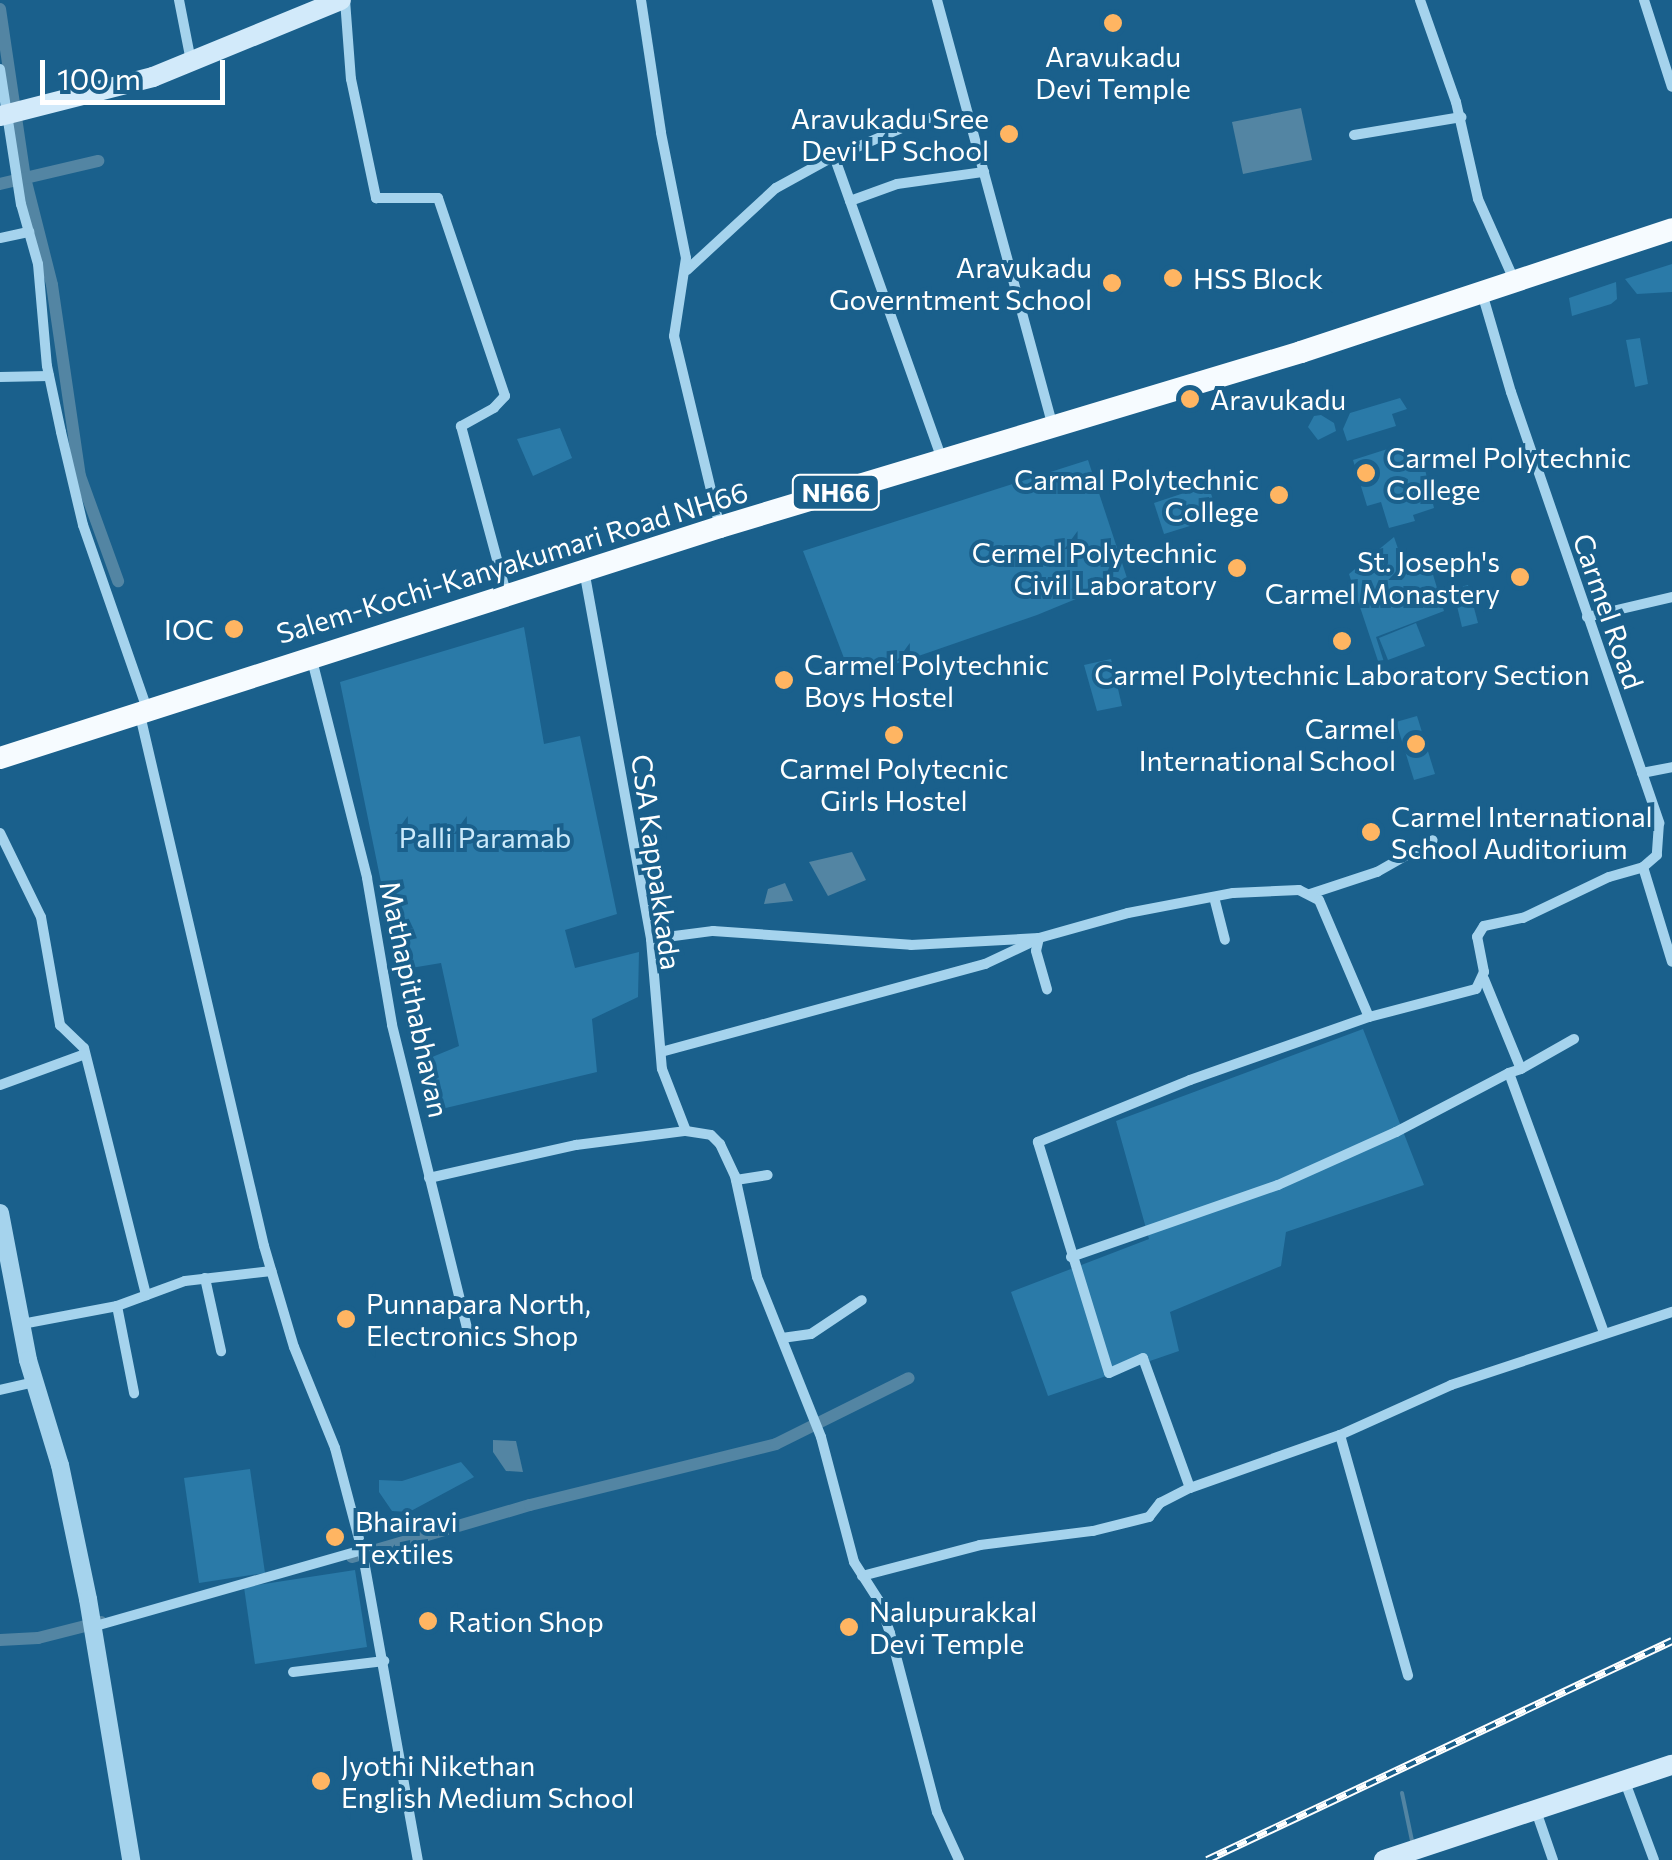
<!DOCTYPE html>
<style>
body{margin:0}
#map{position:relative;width:1672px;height:1860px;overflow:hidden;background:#1a608c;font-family:Commissioner,sans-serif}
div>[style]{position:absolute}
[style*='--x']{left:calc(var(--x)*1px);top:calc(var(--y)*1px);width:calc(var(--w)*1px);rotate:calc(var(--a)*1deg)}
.green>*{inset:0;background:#2a7aa8}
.water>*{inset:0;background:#5385a3}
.stream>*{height:4px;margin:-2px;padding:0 2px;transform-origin:2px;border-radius:2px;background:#5385a3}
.canal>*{height:12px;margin:-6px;padding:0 6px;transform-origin:6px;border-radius:6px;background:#5385a3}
.minor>*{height:10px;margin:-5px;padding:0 5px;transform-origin:5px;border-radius:5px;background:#a5d3ed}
.tertiary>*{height:18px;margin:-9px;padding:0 9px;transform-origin:9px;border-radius:9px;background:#a5d3ed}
.secondary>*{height:20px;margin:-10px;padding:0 10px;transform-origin:10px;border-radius:10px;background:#d2eafa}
.trunk>*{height:22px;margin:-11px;padding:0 11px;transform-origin:11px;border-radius:11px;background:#f6fbff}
.rail>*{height:8px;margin-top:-4px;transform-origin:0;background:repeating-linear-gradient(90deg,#1a608c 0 11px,#fff 0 22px);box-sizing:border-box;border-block:2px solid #fff}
.dots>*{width:28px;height:28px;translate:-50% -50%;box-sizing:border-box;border:5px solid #1a608c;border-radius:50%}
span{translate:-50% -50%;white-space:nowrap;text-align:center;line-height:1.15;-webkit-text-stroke:8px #1a608c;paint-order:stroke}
.shield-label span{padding:2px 8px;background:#1a608c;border:2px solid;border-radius:8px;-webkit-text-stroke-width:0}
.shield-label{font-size:25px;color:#fff;font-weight:700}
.poi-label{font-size:28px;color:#fff}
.right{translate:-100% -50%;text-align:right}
.left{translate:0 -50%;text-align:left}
.street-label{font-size:28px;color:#fff}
.park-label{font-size:28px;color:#cbe9fa}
.scale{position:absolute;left:40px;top:60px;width:185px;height:45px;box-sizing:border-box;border:5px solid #fff;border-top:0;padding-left:12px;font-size:30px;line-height:35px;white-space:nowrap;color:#fff;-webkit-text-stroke:8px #1a608c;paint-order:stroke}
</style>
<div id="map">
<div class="green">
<i style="clip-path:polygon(1672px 264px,1672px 292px,1637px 294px,1625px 279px)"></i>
<i style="clip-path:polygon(1616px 282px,1617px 299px,1611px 304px,1572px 316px,1569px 298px)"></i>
<i style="clip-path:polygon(1640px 338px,1648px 384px,1635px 387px,1626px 340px)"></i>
<i style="clip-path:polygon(1400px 398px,1407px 409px,1392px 414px,1396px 426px,1347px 441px,1343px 429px,1350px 413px)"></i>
<i style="clip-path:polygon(1321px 415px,1334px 423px,1336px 431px,1318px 440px,1308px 427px,1314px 416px)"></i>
<i style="clip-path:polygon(560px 428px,572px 458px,533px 476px,517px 439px)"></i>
<i style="clip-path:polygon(1400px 445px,1408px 469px,1424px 465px,1434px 508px,1413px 515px,1415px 521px,1389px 528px,1381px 502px,1367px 506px,1353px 460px)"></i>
<i style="clip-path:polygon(1088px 460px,1127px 578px,1037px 615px,852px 679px,803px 551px)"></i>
<i style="clip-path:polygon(1208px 485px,1219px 517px,1164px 534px,1154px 503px)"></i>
<i style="clip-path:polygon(1394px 537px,1407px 575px,1431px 568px,1444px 611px,1376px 637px,1384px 662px,1379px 664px,1349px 574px)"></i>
<i style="clip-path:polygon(1468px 585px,1478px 623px,1462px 627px,1453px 589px)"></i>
<i style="clip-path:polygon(1416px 623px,1425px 646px,1388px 660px,1379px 638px)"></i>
<i style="clip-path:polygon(524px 627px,544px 744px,580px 736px,617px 914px,565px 930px,575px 968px,639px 952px,638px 997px,592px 1019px,597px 1072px,433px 1111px,420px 1062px,459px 1046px,441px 963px,399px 970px,340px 682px)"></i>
<i style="clip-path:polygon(1111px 659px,1122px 706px,1097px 711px,1084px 665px)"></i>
<i style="clip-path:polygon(1417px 716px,1435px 774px,1414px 780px,1396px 722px)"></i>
<i style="clip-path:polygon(1363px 1029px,1424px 1185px,1286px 1232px,1281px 1266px,1170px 1312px,1179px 1351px,1048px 1396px,1011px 1292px,1149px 1239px,1116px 1121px)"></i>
<i style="clip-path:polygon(461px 1462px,474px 1477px,409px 1512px,392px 1511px,379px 1492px,379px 1480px,402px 1481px)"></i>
<i style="clip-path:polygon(250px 1469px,265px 1573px,199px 1583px,184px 1478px)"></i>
<i style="clip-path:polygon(355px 1570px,367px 1647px,255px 1664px,244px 1587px)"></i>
</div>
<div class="water">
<i style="clip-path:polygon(1301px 108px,1312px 160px,1243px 174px,1232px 122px)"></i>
<i style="clip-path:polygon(852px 852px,866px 880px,828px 896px,809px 862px)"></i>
<i style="clip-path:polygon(785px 883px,793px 901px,764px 904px,768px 889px)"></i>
<i style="clip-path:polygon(493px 1440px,516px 1441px,523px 1472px,506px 1471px,493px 1452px)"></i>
</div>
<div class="stream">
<i style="--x:1402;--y:1793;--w:49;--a:78.2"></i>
</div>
<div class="canal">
<i style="--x:0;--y:9;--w:171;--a:81.6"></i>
<i style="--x:25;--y:178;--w:110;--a:75.8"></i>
<i style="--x:52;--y:285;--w:193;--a:81.7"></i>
<i style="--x:80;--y:476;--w:112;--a:70.1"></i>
<i style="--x:0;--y:184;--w:101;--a:-13.2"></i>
<i style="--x:352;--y:1557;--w:185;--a:-16.3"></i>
<i style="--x:530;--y:1505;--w:253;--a:-13.9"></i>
<i style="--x:776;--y:1444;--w:148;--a:-26.4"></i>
<i style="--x:0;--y:1640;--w:38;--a:-3"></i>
<i style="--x:38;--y:1638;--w:65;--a:-14.3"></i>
</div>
<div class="minor">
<i style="--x:179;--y:0;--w:62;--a:78.9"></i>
<i style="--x:345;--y:0;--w:79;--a:85.7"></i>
<i style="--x:351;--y:79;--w:122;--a:78.1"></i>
<i style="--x:376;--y:198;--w:62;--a:0"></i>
<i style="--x:438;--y:198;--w:209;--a:71.3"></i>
<i style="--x:505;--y:396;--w:16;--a:133"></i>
<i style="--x:494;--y:408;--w:38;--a:151"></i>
<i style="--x:461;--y:426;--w:173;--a:74.9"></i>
<i style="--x:641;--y:0;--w:134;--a:81.4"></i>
<i style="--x:661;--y:133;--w:127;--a:78.7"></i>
<i style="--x:686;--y:258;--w:79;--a:98.7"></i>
<i style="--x:674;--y:336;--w:196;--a:76.5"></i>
<i style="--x:937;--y:0;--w:442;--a:74.8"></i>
<i style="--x:1420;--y:0;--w:108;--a:70.6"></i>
<i style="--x:1456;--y:102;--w:99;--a:77.2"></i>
<i style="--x:1478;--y:199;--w:91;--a:66"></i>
<i style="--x:1644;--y:0;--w:91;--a:72.2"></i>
<i style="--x:0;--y:69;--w:137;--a:81.2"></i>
<i style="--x:21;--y:204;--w:62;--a:74.2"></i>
<i style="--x:38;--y:264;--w:102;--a:85"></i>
<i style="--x:47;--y:366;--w:67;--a:78"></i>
<i style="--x:61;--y:432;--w:96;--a:76.7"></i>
<i style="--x:83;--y:525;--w:198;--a:70.8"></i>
<i style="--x:1354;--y:135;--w:109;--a:-9.5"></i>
<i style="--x:834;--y:156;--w:322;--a:70.4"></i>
<i style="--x:850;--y:201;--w:50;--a:-19.9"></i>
<i style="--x:897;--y:184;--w:88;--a:-7.9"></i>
<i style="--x:0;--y:238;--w:30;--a:-12"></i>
<i style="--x:687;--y:270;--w:121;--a:-42.7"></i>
<i style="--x:776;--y:188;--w:58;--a:-28.8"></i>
<i style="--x:827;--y:160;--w:107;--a:-23.2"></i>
<i style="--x:925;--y:118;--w:46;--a:1.2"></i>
<i style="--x:1482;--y:293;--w:103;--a:73.7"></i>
<i style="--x:1511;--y:392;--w:456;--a:71"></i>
<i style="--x:1659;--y:823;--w:32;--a:94"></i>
<i style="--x:1657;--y:855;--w:18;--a:139"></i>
<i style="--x:0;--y:377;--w:49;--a:-1.2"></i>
<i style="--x:584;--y:570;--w:375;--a:79.7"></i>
<i style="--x:651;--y:939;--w:130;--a:85.2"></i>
<i style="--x:662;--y:1069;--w:66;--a:68.8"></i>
<i style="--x:1587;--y:617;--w:87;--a:-13.2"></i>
<i style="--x:311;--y:656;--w:229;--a:75.8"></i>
<i style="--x:367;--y:878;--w:149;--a:80.3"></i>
<i style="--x:392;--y:1025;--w:325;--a:76.1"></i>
<i style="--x:140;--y:715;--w:545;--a:76.86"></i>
<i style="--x:264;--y:1246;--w:105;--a:73.5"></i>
<i style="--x:294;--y:1347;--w:109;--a:67.9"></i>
<i style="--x:335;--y:1448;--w:106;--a:75.2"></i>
<i style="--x:362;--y:1550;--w:315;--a:79.8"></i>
<i style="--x:1642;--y:773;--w:31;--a:-11"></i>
<i style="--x:0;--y:833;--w:93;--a:64"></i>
<i style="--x:41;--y:917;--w:110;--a:80"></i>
<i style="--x:60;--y:1025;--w:33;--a:44"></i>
<i style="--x:84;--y:1048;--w:255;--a:75.9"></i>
<i style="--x:1310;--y:894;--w:71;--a:-18.2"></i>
<i style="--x:1377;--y:872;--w:64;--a:-29.7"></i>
<i style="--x:1214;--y:897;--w:44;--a:75.7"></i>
<i style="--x:1039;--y:938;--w:13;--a:103"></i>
<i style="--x:1036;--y:951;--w:40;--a:74"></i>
<i style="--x:651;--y:939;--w:63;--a:-7.4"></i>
<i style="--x:713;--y:931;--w:198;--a:4"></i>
<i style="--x:911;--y:945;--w:128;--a:-3.1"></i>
<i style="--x:1039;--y:938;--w:92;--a:-15.7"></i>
<i style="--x:1128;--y:913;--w:107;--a:-10.8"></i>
<i style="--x:1233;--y:893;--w:66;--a:-2.6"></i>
<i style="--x:1299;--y:890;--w:22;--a:27"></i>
<i style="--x:1319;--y:900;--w:127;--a:66.9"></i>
<i style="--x:1369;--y:1017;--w:111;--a:-14.7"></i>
<i style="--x:1476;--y:989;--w:19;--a:-65"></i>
<i style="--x:1484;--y:972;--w:36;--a:-101"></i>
<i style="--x:1477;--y:937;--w:13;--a:-58"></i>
<i style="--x:1484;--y:926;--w:40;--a:-12"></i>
<i style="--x:1523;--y:918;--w:95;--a:-25.5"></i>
<i style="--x:1609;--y:877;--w:35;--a:-16"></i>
<i style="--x:1643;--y:867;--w:99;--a:73"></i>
<i style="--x:1484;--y:979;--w:97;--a:67.7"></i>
<i style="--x:1521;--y:1069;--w:13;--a:162"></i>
<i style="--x:1509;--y:1073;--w:276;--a:69.9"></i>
<i style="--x:661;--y:1052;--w:336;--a:-15.2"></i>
<i style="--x:985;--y:964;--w:54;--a:-25.1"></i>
<i style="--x:1521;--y:1069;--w:61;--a:-29.5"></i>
<i style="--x:0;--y:1085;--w:90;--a:-20"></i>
<i style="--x:429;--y:1178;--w:151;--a:-12.7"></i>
<i style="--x:576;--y:1145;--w:111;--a:-7.3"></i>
<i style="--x:686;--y:1131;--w:25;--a:9"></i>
<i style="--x:711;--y:1135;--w:13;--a:45"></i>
<i style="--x:720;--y:1144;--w:35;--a:65"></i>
<i style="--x:735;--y:1176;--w:103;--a:77.7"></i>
<i style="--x:757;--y:1277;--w:172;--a:68.2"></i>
<i style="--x:821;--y:1437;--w:129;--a:75.2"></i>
<i style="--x:854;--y:1562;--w:46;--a:57.3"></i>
<i style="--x:879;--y:1601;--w:34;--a:71"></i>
<i style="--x:890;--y:1633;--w:185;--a:75.3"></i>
<i style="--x:937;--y:1812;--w:53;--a:65.4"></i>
<i style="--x:736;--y:1180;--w:32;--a:-9"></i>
<i style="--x:1071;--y:1257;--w:219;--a:-19.2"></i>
<i style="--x:1278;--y:1185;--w:129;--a:-24.2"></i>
<i style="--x:1396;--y:1132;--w:127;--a:-27.6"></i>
<i style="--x:205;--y:1278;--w:75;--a:77.6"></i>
<i style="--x:117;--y:1306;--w:89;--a:78.9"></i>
<i style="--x:22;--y:1324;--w:97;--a:-10.7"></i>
<i style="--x:117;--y:1306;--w:72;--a:-20.2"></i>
<i style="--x:185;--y:1281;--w:87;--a:-6.6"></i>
<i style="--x:782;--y:1338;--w:29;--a:-8"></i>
<i style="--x:811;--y:1334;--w:61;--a:-33.7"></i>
<i style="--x:0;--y:1390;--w:35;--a:-13"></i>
<i style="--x:1340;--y:1435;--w:250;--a:74.2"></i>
<i style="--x:1190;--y:1488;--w:138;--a:-109.9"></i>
<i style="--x:1143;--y:1358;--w:37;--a:156"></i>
<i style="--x:1109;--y:1373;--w:242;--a:-107.1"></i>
<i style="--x:1038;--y:1142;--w:164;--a:-22.2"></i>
<i style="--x:1190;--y:1080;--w:190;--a:-19.4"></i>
<i style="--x:862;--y:1576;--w:122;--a:-14.7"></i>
<i style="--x:980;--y:1545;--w:114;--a:-7.1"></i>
<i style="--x:1093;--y:1531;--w:58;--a:-14"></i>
<i style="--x:1149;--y:1517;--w:18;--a:-52"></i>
<i style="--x:1160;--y:1503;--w:34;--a:-27"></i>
<i style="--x:1190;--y:1488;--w:159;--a:-19.5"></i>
<i style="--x:1340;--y:1435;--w:122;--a:-24.2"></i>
<i style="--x:1451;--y:1385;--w:233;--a:-18.3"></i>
<i style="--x:92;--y:1627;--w:281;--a:-15.9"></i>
<i style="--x:293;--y:1672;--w:92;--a:-6.9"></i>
<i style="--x:1625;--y:1782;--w:83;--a:69.6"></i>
<i style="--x:1536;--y:1811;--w:52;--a:70.9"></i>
</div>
<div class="tertiary">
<i style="--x:0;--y:1213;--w:150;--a:79.2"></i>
<i style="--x:28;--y:1360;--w:110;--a:73.1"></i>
<i style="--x:60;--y:1465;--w:137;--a:78.2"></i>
<i style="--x:88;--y:1599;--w:265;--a:80.6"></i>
</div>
<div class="secondary">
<i style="--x:0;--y:116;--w:158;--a:-14.3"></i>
<i style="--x:153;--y:77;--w:203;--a:-22.3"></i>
<i style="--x:1384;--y:1860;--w:303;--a:-18.3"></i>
</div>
<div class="trunk">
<i style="--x:0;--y:758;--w:756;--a:-17.79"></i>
<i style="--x:720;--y:527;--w:607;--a:-16.76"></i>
<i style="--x:1301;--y:352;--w:391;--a:-18.3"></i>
</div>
<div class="rail">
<i style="--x:1207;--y:1860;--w:514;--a:-25.22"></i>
</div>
<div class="dots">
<i style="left:1113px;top:23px;background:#ffb562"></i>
<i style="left:1009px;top:134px;background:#ffb562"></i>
<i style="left:1173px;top:278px;background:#ffb562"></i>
<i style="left:1112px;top:283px;background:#ffb562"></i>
<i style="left:1190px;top:399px;background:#ffb562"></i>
<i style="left:1366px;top:473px;background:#ffb562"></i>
<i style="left:1279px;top:495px;background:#ffb562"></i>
<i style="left:1237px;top:568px;background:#ffb562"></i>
<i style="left:1520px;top:577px;background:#ffb562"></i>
<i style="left:234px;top:629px;background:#ffb562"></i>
<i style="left:1342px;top:641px;background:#ffb562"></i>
<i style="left:784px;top:680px;background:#ffb562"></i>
<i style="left:894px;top:735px;background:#ffb562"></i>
<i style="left:1416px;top:744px;background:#ffb562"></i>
<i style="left:1371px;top:832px;background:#ffb562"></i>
<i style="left:346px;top:1319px;background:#ffb562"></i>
<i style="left:335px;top:1537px;background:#ffb562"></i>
<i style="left:428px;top:1621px;background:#ffb562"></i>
<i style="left:849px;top:1627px;background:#ffb562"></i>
<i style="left:321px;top:1781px;background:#ffb562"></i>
</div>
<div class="shield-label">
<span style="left:836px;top:492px">NH66</span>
</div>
<div class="poi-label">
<span style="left:1113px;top:72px">Aravukadu<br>Devi Temple</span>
<span class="right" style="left:989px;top:134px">Aravukadu Sree<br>Devi LP School</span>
<span class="right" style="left:1092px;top:283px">Aravukadu<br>Governtment School</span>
<span class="left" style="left:1193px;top:278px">HSS Block</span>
<span class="left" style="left:1210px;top:399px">Aravukadu</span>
<span class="left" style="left:1386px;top:473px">Carmel Polytechnic<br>College</span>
<span class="right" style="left:1259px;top:495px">Carmal Polytechnic<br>College</span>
<span class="right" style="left:1217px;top:568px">Cermel Polytechnic<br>Civil Laboratory</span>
<span class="right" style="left:1500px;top:577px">St. Joseph's<br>Carmel Monastery</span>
<span class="right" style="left:214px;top:629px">IOC</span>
<span class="left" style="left:804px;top:680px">Carmel Polytechnic<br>Boys Hostel</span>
<span style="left:1342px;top:674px">Carmel Polytechnic Laboratory Section</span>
<span class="right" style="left:1396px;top:744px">Carmel<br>International School</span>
<span style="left:894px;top:784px">Carmel Polytecnic<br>Girls Hostel</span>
<span class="left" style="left:1391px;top:832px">Carmel International<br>School Auditorium</span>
<span class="left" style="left:366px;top:1319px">Punnapara North,<br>Electronics Shop</span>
<span class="left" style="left:355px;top:1537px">Bhairavi<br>Textiles</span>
<span class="left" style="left:869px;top:1627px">Nalupurakkal<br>Devi Temple</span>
<span class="left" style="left:448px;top:1621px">Ration Shop</span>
<span class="left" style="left:341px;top:1781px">Jyothi Nikethan<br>English Medium School</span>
</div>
<div class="street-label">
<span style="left:512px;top:562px;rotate:-17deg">Salem-Kochi-Kanyakumari Road NH66</span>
<span style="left:1609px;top:611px;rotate:71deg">Carmel Road</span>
<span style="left:657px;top:862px;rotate:82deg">CSA Kappakkada</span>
<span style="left:415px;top:999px;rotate:78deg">Mathapithabhavan</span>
</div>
<div class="park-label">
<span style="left:485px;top:837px">Palli Paramab</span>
</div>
<div class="scale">100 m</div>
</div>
